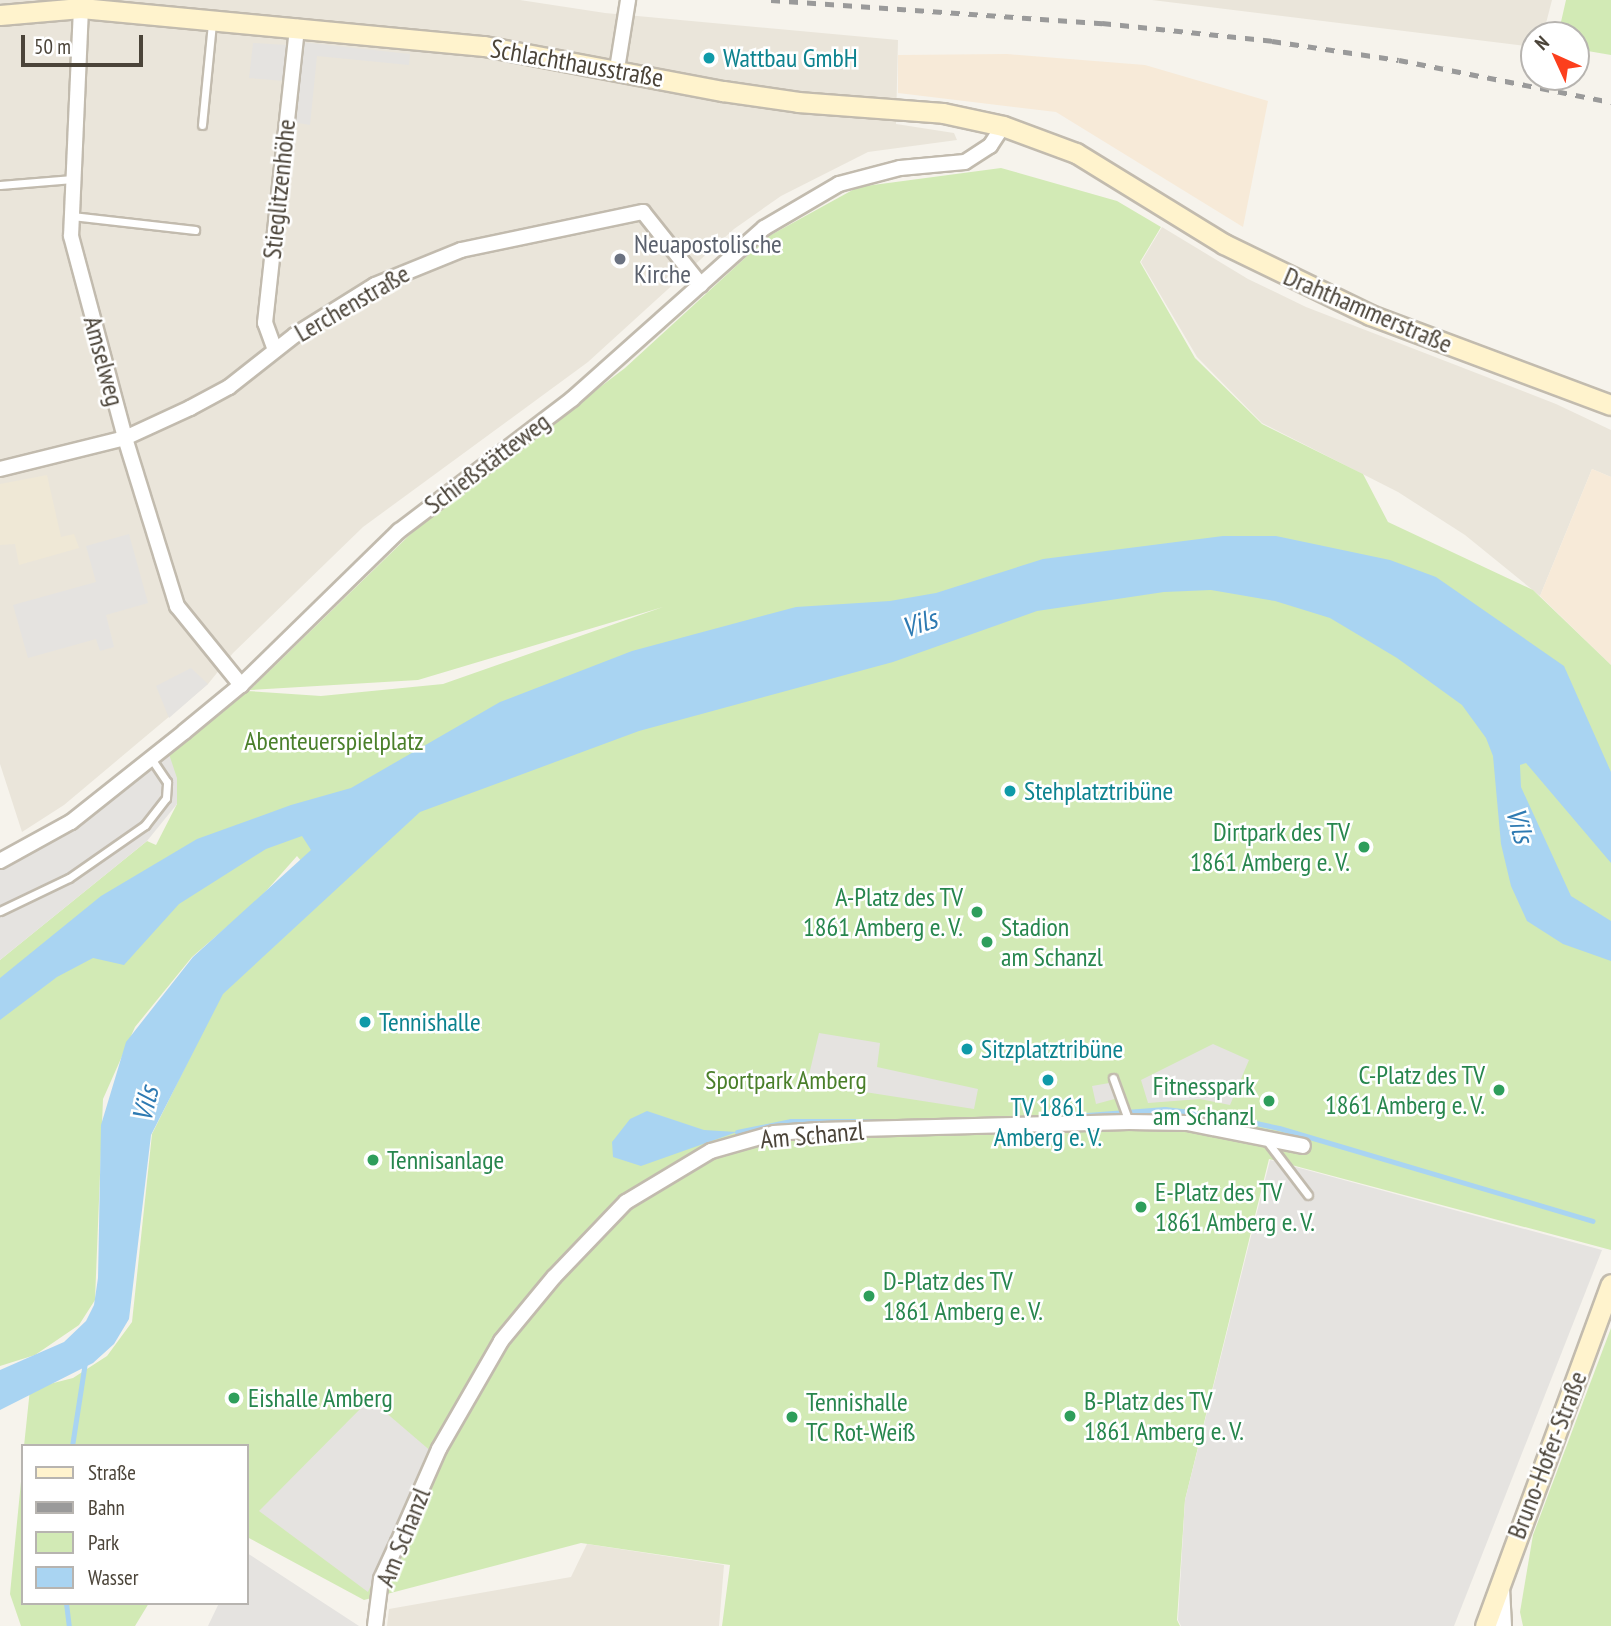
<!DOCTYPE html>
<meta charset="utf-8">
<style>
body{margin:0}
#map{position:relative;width:1611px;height:1626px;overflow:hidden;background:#f6f3ec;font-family:"PT Sans Narrow",sans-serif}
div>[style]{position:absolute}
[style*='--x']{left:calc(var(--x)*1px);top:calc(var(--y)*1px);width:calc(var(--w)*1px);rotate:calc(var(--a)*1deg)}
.residential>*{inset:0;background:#eae5da}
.commercial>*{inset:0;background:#f7ead8}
.education>*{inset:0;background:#efe8d6}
.green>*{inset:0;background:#d2eab5}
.parking>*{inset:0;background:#e5e3e0}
.water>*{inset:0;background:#a9d4f2}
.stream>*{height:5px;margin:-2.5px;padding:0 2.5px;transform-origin:2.5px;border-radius:2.5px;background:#a9d4f2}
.roads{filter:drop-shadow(2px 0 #c2bbae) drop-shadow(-2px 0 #c2bbae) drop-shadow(0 2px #c2bbae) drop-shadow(0 -2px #c2bbae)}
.service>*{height:7px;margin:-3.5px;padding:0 3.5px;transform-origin:3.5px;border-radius:3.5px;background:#fff}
.minor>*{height:14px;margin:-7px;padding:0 7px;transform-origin:7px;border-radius:7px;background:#fff}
.tertiary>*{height:18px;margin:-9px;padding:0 9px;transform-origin:9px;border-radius:9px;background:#fff}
.secondary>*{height:19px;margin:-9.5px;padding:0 9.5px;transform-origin:9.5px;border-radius:9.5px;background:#fff3cd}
.rail>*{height:5px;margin-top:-2.5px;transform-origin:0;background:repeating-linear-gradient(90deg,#9a9a9a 0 9px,transparent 0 18px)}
.dots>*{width:19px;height:19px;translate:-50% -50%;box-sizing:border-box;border:4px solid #fff;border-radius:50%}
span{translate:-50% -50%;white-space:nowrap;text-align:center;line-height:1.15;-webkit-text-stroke:5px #fff;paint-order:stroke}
.culture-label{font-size:26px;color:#0d838f}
.left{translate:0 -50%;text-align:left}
.street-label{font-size:26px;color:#4b4439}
.worship-label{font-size:26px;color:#5b616d}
.park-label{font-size:26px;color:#4a7f2a}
.leisure-label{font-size:26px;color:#27864d}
.right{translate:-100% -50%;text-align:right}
.water-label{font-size:28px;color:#2e7ab2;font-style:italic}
.legend{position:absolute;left:21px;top:1444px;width:228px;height:161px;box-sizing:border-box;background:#fff;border:2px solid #b7b4b0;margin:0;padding:9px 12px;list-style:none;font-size:21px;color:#4b4439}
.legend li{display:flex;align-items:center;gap:14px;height:35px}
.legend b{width:35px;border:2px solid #b7b4b0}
.north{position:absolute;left:1520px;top:21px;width:70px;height:70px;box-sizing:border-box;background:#fff;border:2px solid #b7b4b0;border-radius:50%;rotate:315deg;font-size:19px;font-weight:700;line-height:28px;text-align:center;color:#4b4439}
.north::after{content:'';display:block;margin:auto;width:24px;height:32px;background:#fc3f1d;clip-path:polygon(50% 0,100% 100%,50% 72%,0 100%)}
.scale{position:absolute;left:21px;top:35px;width:122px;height:32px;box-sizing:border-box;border:4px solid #4b4439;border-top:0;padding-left:9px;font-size:21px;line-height:24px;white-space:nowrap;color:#4b4439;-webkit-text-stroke:5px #fff;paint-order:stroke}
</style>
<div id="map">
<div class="residential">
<i style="clip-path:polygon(0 0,520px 0,605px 13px,898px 40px,896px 124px,954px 133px,957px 140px,868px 152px,781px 196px,734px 229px,588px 362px,363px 527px,233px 653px,208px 684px,64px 805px,22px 832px,0 764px)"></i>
<i style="clip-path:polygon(1152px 0,1552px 0,1543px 35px,1534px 35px,1534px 47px)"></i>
<i style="clip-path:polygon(1162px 227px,1248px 279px,1306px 307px,1556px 404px,1611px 430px,1611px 477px,1592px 469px,1540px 596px,1465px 535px,1398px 492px,1262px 423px,1197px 357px,1141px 262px)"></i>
<i style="clip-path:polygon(587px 1544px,724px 1565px,719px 1626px,387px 1626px,389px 1609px,571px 1577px)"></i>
</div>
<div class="commercial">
<i style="clip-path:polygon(1007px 54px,1145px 65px,1268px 101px,1243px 227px,1056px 112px,898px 93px,898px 55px)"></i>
<i style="clip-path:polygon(1592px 469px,1611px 477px,1611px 665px,1540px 596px)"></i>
</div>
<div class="education">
<i style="clip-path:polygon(47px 475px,61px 537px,74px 534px,79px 548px,19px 565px,15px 544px,0 545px,0 484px)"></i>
</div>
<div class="green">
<i style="clip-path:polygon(1566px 0,1611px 0,1611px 55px,1576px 49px,1576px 35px,1558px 35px)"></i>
<i style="clip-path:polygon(1001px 168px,1117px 201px,1161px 227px,1140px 262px,1195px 358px,1262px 424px,1363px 474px,1388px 522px,1533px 590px,1611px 665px,1611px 1250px,1269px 1159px,1185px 1500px,1177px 1620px,1180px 1626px,722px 1626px,730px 1565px,581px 1543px,364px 1600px,247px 1537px,247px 1446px,24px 1446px,30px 1389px,73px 1378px,107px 1356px,132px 1322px,152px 1134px,221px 995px,329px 894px,297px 856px,259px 899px,192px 957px,135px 1027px,103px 1099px,95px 1300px,79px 1325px,35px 1355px,0 1366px,0 960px,147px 841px,156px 845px,177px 804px,168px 751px,247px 691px,321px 696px,443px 684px,663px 607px,418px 680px,250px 690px,423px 522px,625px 368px,769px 236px,858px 187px)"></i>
<i style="clip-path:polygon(1611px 1328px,1611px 1626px,1523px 1626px,1520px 1612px,1533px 1535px)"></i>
<i style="clip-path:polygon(23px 1461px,23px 1603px,149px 1603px,135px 1626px,21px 1626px,10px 1594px)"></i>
</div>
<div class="parking">
<i style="clip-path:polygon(300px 42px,410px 54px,409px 65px,317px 56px,310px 125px,292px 122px)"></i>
<i style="clip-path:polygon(253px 43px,287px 45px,284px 81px,249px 78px)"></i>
<i style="clip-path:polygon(129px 534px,148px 603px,106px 615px,114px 647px,100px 651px,96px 639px,28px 658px,13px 605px,96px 582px,86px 546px)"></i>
<i style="clip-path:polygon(191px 668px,208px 684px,169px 718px,156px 686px)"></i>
<i style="clip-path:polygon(168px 751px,177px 778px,177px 804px,147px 841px,0 960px,0 868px,74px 827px)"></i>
<i style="clip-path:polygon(819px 1033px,880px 1043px,877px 1067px,978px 1089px,974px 1109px,807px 1083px)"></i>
<i style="clip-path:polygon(1213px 1044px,1249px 1060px,1230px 1105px,1200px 1099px,1148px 1103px,1141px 1080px)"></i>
<i style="clip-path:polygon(1115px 1082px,1122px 1097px,1096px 1104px,1092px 1086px)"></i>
<i style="clip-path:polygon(1270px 1160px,1602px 1250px,1454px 1626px,1181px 1626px,1178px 1620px,1185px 1500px)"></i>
<i style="clip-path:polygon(370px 1399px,433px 1453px,368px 1592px,259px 1511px)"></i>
<i style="clip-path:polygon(247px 1553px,359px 1626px,208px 1626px,219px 1603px,247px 1603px)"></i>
</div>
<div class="water">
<i style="clip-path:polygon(1223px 536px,1276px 536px,1390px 560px,1436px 577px,1564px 666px,1611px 772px,1611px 863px,1526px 763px,1520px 765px,1521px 787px,1571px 896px,1611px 921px,1611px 961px,1563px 944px,1527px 921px,1511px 886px,1501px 844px,1493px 756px,1486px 738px,1462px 705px,1397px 658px,1330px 618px,1275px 601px,1211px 590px,1164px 592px,1037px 611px,893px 662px,639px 731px,420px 812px,223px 994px,151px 1135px,129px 1319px,114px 1344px,93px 1363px,0 1410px,0 1370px,64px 1342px,86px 1321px,94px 1305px,98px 1278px,101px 1125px,126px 1042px,193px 957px,311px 850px,302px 836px,266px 849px,179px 904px,124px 965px,93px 958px,57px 977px,0 1020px,0 978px,101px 896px,197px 839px,291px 805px,351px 788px,500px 702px,632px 651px,796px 607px,890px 601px,936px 593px,1043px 559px)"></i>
<i style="clip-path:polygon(647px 1111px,704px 1130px,737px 1132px,641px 1166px,613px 1157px,612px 1142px,630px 1119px)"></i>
</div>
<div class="stream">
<i style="--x:1061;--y:1117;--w:104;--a:-4.4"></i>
<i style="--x:1165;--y:1109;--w:58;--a:6.9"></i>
<i style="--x:1223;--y:1116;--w:57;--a:12.1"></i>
<i style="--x:1279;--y:1128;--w:327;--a:16.5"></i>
<i style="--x:737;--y:1132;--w:55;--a:-11.5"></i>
<i style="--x:791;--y:1121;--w:127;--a:0"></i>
<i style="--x:72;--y:1446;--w:85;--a:-81.2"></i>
<i style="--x:66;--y:1603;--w:23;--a:83"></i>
</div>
<div class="roads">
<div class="service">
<i style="--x:202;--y:125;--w:102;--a:-84.4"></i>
<i style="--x:0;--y:185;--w:73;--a:-4.7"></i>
<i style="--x:72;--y:216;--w:124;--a:6.5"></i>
<i style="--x:0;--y:911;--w:76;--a:-25.6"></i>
<i style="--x:69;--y:878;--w:93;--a:-34.9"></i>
<i style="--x:145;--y:825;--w:34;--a:-52"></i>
<i style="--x:166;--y:798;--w:16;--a:-86"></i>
<i style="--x:167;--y:782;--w:29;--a:-124"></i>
<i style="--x:1113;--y:1078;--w:47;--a:70"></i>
<i style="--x:1266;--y:1140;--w:69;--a:52.6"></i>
</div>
<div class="minor">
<i style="--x:81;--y:8;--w:228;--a:92.5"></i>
<i style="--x:71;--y:236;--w:209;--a:75"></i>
<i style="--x:125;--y:438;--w:176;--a:72.8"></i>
<i style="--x:177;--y:606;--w:102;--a:51"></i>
<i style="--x:617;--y:69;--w:70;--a:-80.9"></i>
<i style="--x:275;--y:350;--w:29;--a:-110"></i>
<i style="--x:265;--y:323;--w:298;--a:-83.8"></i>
<i style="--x:0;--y:469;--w:129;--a:-13.9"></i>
<i style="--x:125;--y:438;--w:72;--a:-24.8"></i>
<i style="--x:190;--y:408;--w:44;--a:-28.3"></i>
<i style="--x:229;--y:387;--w:84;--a:-38.2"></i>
<i style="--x:295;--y:335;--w:94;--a:-32"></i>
<i style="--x:375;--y:285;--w:93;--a:-22.1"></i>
<i style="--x:461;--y:250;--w:186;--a:-11.8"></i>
<i style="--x:643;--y:212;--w:93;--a:51.5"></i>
<i style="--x:0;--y:861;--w:81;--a:-28.8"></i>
<i style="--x:71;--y:822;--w:144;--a:-38.5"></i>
<i style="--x:184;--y:732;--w:74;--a:-39.5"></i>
<i style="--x:241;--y:685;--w:221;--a:-44.3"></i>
<i style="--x:399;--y:531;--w:218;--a:-37.3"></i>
<i style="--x:572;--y:399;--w:257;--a:-41.7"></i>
<i style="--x:764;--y:228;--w:87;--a:-30.4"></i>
<i style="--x:839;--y:184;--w:63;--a:-14.7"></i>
<i style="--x:900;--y:168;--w:65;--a:-5.3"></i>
<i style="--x:965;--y:162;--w:30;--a:-33"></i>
<i style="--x:990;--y:146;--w:24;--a:-57"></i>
<i style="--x:375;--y:1626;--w:47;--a:-82.7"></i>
<i style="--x:381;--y:1579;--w:41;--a:-65.3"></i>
<i style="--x:398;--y:1542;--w:102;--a:-66.2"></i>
<i style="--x:439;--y:1449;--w:125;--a:-60.1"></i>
<i style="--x:501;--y:1341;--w:83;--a:-50.4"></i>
<i style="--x:554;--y:1277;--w:104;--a:-46.2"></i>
<i style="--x:626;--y:1202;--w:99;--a:-31"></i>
<i style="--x:711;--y:1151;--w:66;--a:-15.9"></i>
<i style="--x:774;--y:1133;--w:46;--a:-3.7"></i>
<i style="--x:820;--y:1130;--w:309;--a:-1.5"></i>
<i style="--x:1129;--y:1122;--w:58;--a:1"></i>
<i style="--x:1187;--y:1123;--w:118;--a:11.2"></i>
</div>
<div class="tertiary">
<i style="--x:1500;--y:1588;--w:38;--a:87"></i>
</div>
<div class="secondary">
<i style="--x:0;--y:15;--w:81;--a:-4.9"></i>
<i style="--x:81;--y:8;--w:405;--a:5.4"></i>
<i style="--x:484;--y:46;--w:243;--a:10.7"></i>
<i style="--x:723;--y:91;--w:76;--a:8.3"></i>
<i style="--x:798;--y:102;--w:145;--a:4.3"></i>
<i style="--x:943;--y:113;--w:61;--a:12.2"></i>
<i style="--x:1003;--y:126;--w:78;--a:20.3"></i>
<i style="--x:1076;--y:153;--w:174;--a:31.6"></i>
<i style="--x:1224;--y:244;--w:162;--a:25.9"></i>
<i style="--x:1370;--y:315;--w:257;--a:20.5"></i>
<i style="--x:1485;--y:1626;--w:364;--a:-69.8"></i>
</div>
</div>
<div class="rail">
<i style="--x:771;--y:0;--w:332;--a:4"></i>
<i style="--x:1102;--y:23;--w:171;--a:6"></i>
<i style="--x:1272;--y:41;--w:128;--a:8.5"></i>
<i style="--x:1399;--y:60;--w:216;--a:11.2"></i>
</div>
<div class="dots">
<i style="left:709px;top:58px;background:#0f9aa8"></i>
<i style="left:620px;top:259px;background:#6b7280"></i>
<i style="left:1010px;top:791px;background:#0f9aa8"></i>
<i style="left:1364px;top:847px;background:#2e9e5b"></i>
<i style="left:977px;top:912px;background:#2e9e5b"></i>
<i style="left:987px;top:942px;background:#2e9e5b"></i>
<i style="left:365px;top:1022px;background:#0f9aa8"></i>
<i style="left:967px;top:1049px;background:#0f9aa8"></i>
<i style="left:1048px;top:1080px;background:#0f9aa8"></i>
<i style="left:1499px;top:1090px;background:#2e9e5b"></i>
<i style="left:1269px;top:1101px;background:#2e9e5b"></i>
<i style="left:373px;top:1160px;background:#2e9e5b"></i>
<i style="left:1141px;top:1207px;background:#2e9e5b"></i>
<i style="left:869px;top:1296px;background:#2e9e5b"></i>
<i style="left:234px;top:1398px;background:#2e9e5b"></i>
<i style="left:1070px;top:1416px;background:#2e9e5b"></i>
<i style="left:792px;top:1417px;background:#2e9e5b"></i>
</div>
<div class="culture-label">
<span class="left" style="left:723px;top:58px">Wattbau GmbH</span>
<span class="left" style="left:1024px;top:791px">Stehplatztribüne</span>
<span class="left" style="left:379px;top:1022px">Tennishalle</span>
<span class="left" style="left:981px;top:1049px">Sitzplatztribüne</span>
<span style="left:1048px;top:1122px">TV 1861<br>Amberg e. V.</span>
</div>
<div class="street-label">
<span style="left:577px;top:63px;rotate:10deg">Schlachthausstraße</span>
<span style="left:279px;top:189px;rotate:-84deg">Stieglitzenhöhe</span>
<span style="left:352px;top:303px;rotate:-30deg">Lerchenstraße</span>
<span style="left:1368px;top:310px;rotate:23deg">Drahthammerstraße</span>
<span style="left:104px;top:361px;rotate:75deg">Amselweg</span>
<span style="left:487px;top:463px;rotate:-37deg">Schießstätteweg</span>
<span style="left:812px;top:1135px;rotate:-5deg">Am Schanzl</span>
<span style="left:1547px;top:1455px;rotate:-69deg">Bruno-Hofer-Straße</span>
<span style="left:403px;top:1537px;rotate:-68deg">Am Schanzl</span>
</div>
<div class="worship-label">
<span class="left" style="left:634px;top:259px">Neuapostolische<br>Kirche</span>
</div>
<div class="park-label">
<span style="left:334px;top:741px">Abenteuerspielplatz</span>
<span style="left:786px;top:1080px">Sportpark Amberg</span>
</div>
<div class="leisure-label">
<span class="right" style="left:1350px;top:847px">Dirtpark des TV<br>1861 Amberg e. V.</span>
<span class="right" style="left:963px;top:912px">A-Platz des TV<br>1861 Amberg e. V.</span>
<span class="left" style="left:1001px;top:942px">Stadion<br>am Schanzl</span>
<span class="right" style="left:1485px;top:1090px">C-Platz des TV<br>1861 Amberg e. V.</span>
<span class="right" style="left:1255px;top:1101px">Fitnesspark<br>am Schanzl</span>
<span class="left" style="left:387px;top:1160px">Tennisanlage</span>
<span class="left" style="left:1155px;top:1207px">E-Platz des TV<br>1861 Amberg e. V.</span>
<span class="left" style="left:883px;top:1296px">D-Platz des TV<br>1861 Amberg e. V.</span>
<span class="left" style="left:248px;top:1398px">Eishalle Amberg</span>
<span class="left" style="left:1084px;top:1416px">B-Platz des TV<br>1861 Amberg e. V.</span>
<span class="left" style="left:806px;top:1417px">Tennishalle<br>TC Rot-Weiß</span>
</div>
<div class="water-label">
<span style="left:919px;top:623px;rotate:-19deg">Vils</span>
<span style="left:1520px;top:825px;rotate:74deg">Vils</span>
<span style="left:145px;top:1104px;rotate:-77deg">Vils</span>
</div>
<ul class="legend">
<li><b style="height:9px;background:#fff3cd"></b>Straße</li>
<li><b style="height:9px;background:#9a9a9a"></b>Bahn</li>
<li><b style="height:19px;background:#d2eab5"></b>Park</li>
<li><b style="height:19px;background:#a9d4f2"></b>Wasser</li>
</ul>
<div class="north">N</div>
<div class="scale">50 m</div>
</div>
